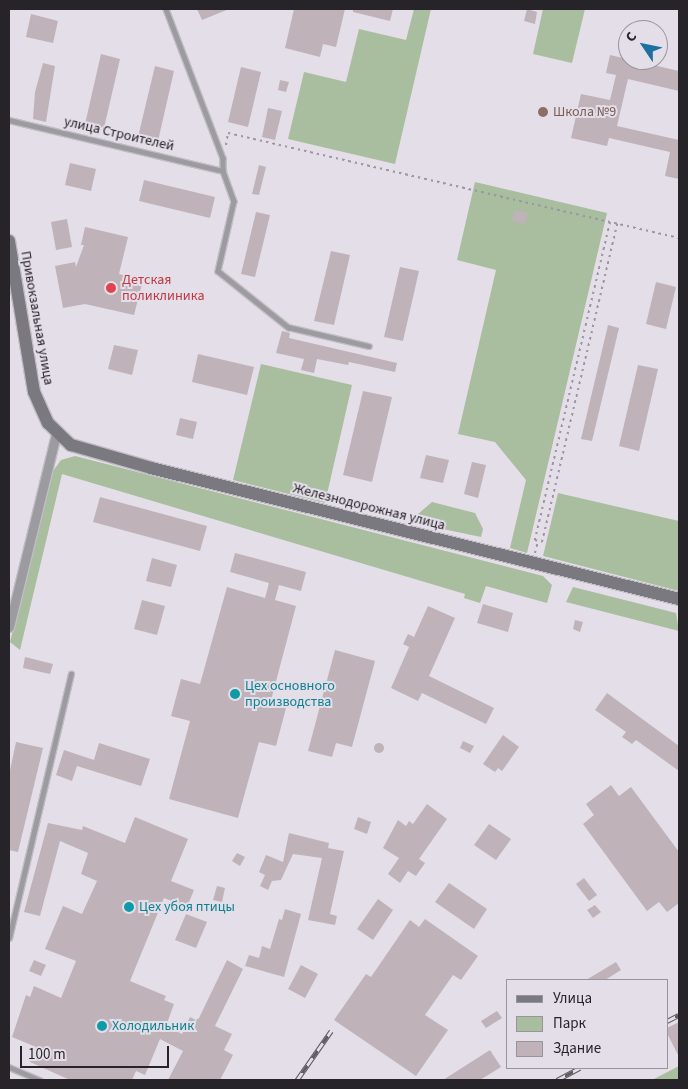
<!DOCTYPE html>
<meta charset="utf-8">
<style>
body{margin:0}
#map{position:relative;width:688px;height:1089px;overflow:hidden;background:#e4dee9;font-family:"Source Sans 3",sans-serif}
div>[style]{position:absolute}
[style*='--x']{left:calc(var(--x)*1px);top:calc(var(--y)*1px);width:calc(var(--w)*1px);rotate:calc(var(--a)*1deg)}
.green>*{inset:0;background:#a9bd9f}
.building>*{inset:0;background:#bfb3b9}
.round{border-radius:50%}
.path>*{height:2px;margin-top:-1px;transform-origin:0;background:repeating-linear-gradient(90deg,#9b969f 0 2.5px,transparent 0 6.5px)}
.roads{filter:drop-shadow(1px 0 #c2bdc6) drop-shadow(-1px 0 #c2bdc6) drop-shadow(0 1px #c2bdc6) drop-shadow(0 -1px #c2bdc6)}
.service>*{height:4.5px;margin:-2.25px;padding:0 2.25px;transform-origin:2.25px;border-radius:2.25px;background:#9c9ba0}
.minor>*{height:9px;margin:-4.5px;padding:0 4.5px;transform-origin:4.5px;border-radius:4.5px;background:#9c9ba0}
.secondary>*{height:12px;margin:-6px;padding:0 6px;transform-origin:6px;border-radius:6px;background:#7a7980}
.rail>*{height:5px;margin-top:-2.5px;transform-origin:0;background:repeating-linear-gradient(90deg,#e4dee9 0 9px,#5e5b61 0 18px);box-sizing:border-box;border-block:1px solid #5e5b61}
.dots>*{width:14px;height:14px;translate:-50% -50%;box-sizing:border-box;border:2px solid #e4dee9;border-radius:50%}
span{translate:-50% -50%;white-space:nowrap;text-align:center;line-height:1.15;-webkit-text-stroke:4px #e4dee9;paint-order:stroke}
.education-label{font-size:14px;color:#785e54}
.left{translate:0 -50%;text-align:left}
.street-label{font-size:14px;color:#262428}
.health-label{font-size:14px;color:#be3a42}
.culture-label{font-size:14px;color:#0d838f}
.frame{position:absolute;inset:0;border:10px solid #262428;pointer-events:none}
.legend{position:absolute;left:506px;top:979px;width:162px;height:90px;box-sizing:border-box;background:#e4dee9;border:1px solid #98949c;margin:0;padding:6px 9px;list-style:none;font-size:15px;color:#262428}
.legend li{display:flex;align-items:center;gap:10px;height:25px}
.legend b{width:25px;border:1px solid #98949c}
.north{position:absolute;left:618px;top:20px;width:50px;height:50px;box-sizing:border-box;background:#e4dee9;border:1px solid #98949c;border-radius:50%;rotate:304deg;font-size:14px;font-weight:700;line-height:20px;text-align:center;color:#262428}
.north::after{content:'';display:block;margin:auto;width:18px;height:22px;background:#1c71a1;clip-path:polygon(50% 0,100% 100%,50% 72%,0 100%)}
.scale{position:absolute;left:20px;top:1046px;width:149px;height:22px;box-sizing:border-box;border:2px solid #262428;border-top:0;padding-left:6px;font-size:15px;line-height:18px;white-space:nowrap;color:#262428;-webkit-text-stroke:4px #e4dee9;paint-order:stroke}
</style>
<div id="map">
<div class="green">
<i style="clip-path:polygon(414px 9px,431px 9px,395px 164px,288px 139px,304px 72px,346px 82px,359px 29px,406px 40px)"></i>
<i style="clip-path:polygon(543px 9px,585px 9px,572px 63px,533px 54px)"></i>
<i style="clip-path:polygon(475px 182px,607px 213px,527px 553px,510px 548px,526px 480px,495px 442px,458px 434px,496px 270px,457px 260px)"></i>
<i style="clip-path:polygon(261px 364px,352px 385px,325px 503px,233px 480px)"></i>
<i style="clip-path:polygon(75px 456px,543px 576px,552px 585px,547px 603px,486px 586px,480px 603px,464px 598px,465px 594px,62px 474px,20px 650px,10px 642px,53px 471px,61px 460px)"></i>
<i style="clip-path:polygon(558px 493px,679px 521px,679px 591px,543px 556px)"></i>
<i style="clip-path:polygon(432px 502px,475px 513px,483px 529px,481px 537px,419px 524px,418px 514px)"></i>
<i style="clip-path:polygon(573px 587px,676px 613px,679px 631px,566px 602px)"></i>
<i style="clip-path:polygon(679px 1066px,679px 1080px,652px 1080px)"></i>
</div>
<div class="building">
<i style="clip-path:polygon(197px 9px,229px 9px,202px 20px)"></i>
<i style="clip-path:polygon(294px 9px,345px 9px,336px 47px,323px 44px,320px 57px,285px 48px)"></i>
<i style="clip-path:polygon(353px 9px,393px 9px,390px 21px,353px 12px)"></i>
<i style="clip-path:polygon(527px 9px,537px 12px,535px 24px,524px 21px)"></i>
<i style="clip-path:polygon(31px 14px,58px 21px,53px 43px,26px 37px)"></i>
<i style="clip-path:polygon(101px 54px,120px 59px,104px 128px,85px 124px)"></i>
<i style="clip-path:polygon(610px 55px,679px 71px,679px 91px,628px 79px,617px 126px,679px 140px,679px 179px,665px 176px,670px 152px,609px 138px,607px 146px,571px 138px,581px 94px,610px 100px,616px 75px,606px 73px)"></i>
<i style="clip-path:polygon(43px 63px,55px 66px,46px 122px,33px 119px,35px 92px)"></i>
<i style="clip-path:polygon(155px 66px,174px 71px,158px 141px,138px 137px)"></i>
<i style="clip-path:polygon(241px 67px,261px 72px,248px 127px,228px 122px)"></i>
<i style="clip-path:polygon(280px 80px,289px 82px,286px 92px,278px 90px)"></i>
<i style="clip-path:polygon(268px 108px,282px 111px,275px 140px,262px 137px)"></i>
<i style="clip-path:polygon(70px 163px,96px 169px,91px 191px,65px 185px)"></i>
<i style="clip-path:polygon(259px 165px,266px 167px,259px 195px,252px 194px)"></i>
<i style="clip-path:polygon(144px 180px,215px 197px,210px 218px,139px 201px)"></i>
<i style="clip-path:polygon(515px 210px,528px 213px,525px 224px,512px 221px)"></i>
<i style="clip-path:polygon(256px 212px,270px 215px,255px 277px,241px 274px)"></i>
<i style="clip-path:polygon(67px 219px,72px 247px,56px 250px,51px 222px)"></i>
<i style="clip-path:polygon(85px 227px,128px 237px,119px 274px,143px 280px,134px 315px,85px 304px,63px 308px,55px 266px,75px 262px,76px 267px,84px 245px,81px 245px)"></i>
<i style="clip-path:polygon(331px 251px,350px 255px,334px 325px,314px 321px)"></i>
<i style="clip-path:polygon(400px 267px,419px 271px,403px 341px,384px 337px)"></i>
<i style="clip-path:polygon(656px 282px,676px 287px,666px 329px,646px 324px)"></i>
<i style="clip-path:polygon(608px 325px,619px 328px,592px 441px,581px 439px)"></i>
<i style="clip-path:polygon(282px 331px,290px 333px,289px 338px,397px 363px,395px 372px,349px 362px,348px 365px,317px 359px,314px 373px,301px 370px,304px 359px,276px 353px)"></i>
<i style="clip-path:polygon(114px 345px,138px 350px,132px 375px,108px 369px)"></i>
<i style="clip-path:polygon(198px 354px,254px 367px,247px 395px,192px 382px)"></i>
<i style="clip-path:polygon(638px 365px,658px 369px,639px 451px,619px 446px)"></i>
<i style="clip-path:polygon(363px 391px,392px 397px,372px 482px,343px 475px)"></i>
<i style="clip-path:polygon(180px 418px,197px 422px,193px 439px,176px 435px)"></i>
<i style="clip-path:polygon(426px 455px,449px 460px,443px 483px,420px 478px)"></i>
<i style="clip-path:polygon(472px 462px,486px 465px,478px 498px,464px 494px)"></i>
<i style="clip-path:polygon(100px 497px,207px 526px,200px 551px,93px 522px)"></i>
<i style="clip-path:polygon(235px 553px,306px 572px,301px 591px,279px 585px,275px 600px,296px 606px,270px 704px,286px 708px,276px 746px,259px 742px,238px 818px,169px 799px,190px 721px,171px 716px,181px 679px,200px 684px,227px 587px,265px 598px,269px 583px,230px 572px)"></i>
<i style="clip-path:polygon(152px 558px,177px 565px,171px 587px,146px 581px)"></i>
<i style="clip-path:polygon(142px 600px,165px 606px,157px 635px,134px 629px)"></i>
<i style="clip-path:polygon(483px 604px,513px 613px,508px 632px,477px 623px)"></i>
<i style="clip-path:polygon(428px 606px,455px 618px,429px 676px,494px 708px,486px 724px,422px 693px,418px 701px,391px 688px,409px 647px,403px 644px,408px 634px,414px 637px)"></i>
<i style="clip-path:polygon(575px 620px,583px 622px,580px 632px,573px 629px)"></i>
<i style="clip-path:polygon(335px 650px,375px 661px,352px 747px,336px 743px,332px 757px,308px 751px)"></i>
<i style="clip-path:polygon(25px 657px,53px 664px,50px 674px,23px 668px)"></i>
<i style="clip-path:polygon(607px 693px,679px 746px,679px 771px,636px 740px,632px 744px,622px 737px,626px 732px,595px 710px)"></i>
<i style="clip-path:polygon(503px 735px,519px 747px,502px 771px,498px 768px,495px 772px,483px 764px)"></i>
<i style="clip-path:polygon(463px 741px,474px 746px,470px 753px,460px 748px)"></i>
<i style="clip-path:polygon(16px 742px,43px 748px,18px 852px,9px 850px,9px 775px)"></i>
<i class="round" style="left:374px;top:743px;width:10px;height:10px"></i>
<i style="clip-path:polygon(99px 743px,150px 759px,141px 786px,77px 766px,72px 781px,56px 775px,64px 750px,94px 760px)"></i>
<i style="clip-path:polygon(611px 785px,619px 796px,631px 787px,679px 852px,679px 903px,667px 912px,659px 902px,647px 911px,583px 824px,594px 815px,586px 804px)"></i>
<i style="clip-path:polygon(427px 804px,447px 819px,419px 859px,425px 863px,416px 876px,408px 871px,400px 883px,388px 874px,399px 858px,383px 848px,398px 820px,406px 826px,409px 821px,413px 824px)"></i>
<i style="clip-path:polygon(135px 817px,188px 839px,171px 881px,194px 890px,187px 907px,164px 898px,130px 981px,166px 996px,164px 1000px,174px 1004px,166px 1026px,182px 1034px,190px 1017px,196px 1020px,199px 1018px,227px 960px,243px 969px,215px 1026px,232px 1034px,224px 1050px,233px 1055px,220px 1080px,168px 1080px,183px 1051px,160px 1039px,145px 1075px,136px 1071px,132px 1080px,70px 1080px,30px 1062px,36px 1047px,12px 1037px,26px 995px,30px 997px,34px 986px,61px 998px,76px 961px,45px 949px,63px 906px,82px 914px,97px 881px,81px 874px,88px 853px,60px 841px,40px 916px,24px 912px,48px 823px,82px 830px,83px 826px,125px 843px)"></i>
<i style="clip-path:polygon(358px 817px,371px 822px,367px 834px,354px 829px)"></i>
<i style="clip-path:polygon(489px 824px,511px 839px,496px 860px,474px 845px)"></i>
<i style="clip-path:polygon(289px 833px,329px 843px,328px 848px,344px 851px,330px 914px,337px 916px,335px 925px,308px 920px,322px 858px,293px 854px,281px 880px,272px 881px,268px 890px,260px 886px,265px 875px,259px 872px,266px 855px,283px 862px)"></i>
<i style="clip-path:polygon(237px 853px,245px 857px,240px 866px,232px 861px)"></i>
<i style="clip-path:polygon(584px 878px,597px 895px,589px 901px,576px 884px)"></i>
<i style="clip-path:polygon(449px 883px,487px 909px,474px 929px,435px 902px)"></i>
<i style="clip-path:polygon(217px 886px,225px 888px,222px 902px,213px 900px)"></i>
<i style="clip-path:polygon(378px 899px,393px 910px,373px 940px,357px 929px)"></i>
<i style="clip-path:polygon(595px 905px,601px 912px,593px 918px,587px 910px)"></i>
<i style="clip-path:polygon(285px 909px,301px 914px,284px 977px,245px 966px,249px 955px,259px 958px,262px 946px,270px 949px,279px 919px,282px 920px)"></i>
<i style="clip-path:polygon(186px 914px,207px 922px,196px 948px,175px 940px)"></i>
<i style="clip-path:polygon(425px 919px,478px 956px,461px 980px,453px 975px,425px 1015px,448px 1030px,416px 1076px,334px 1020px,366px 974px,371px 977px,410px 920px,419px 927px)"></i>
<i style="clip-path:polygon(34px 960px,46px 965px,41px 976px,29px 971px)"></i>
<i style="clip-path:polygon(616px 962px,621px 970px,605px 980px,586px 980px)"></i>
<i style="clip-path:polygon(301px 965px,318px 974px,305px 998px,288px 989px)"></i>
<i style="clip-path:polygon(497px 1011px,502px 1018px,486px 1028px,481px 1021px)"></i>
<i style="clip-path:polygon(679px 1022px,679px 1057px,667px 1033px,667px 1028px)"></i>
<i style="clip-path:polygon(490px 1050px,501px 1067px,480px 1080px,443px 1080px)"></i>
</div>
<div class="path">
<i style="--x:226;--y:145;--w:12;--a:-81"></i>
<i style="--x:228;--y:133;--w:463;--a:13.1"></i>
<i style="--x:610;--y:222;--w:327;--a:103.3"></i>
<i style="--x:535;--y:540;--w:7;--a:16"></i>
<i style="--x:542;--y:542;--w:327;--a:-76.7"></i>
<i style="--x:535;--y:553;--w:12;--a:-76"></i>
</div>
<div class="roads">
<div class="service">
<i style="--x:166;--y:9;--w:160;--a:69.1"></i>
<i style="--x:223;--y:158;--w:13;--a:90"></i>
<i style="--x:223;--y:171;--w:32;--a:70"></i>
<i style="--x:234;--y:201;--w:72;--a:102.9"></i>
<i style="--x:218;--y:271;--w:90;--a:38.7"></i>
<i style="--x:288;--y:327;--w:83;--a:13.2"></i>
<i style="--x:9;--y:120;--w:220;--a:13.4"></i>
<i style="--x:9;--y:938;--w:271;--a:-76.8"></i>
<i style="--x:9;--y:1067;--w:34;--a:23"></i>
</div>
<div class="minor">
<i style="--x:9;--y:627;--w:199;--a:-76.3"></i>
</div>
<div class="secondary">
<i style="--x:9;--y:241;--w:153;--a:80.6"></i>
<i style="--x:34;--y:392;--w:34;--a:66"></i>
<i style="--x:48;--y:423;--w:32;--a:44"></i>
<i style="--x:71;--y:445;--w:83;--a:16"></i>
<i style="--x:151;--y:468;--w:544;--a:13.93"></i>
</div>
</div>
<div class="rail">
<i style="--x:667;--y:1021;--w:13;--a:-27"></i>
<i style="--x:297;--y:1080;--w:60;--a:-55.2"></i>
<i style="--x:557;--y:1080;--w:26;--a:-28"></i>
</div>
<div class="dots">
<i style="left:543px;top:112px;background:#8d6e63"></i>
<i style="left:111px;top:288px;background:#e0444e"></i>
<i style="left:235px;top:694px;background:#0f9aa8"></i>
<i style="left:129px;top:907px;background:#0f9aa8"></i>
<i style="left:102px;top:1026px;background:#0f9aa8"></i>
</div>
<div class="education-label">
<span class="left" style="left:553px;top:112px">Школа №9</span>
</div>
<div class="street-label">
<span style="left:119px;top:134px;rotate:13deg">улица Строителей</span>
<span style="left:37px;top:318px;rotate:80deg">Привокзальная улица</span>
<span style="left:369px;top:507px;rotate:14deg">Железнодорожная улица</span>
</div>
<div class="health-label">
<span class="left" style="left:122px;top:288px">Детская<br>поликлиника</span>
</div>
<div class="culture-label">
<span class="left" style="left:245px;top:694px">Цех основного<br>производства</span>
<span class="left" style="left:139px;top:907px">Цех убоя птицы</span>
<span class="left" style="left:112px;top:1026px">Холодильник</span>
</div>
<div class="frame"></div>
<ul class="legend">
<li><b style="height:6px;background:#7a7980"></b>Улица</li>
<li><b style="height:14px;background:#a9bd9f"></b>Парк</li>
<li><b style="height:14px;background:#bfb3b9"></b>Здание</li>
</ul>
<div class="north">С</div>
<div class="scale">100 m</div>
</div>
